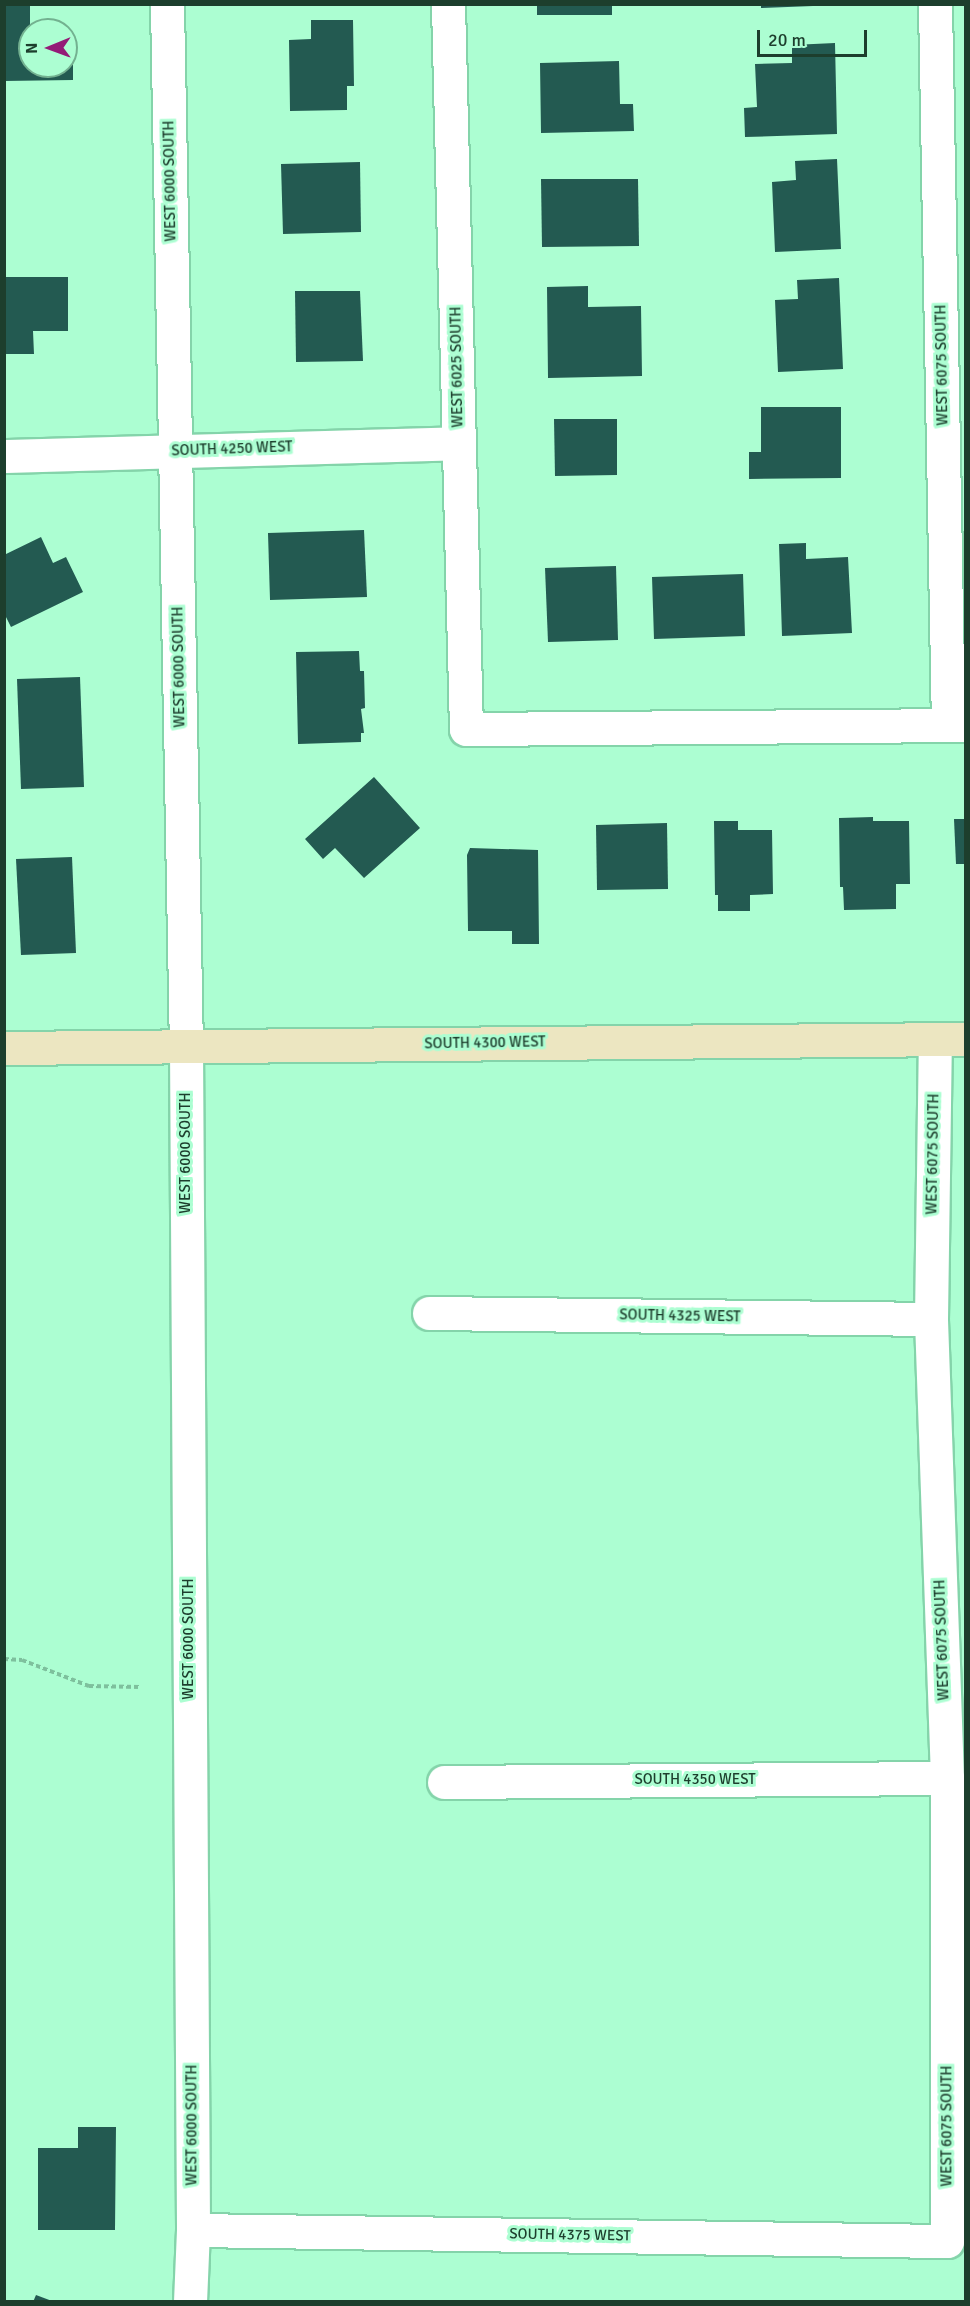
<!DOCTYPE html>
<style>
body{margin:0}
#map{position:relative;width:970px;height:2306px;overflow:hidden;background:#acfed2;font-family:Signika,sans-serif}
div>[style]{position:absolute}
[style*='--x']{left:calc(var(--x)*1px);top:calc(var(--y)*1px);width:calc(var(--w)*1px);rotate:calc(var(--a)*1deg)}
.building>*{inset:0;background:#235a51}
.path>*{height:4px;margin-top:-2px;transform-origin:0;background:repeating-linear-gradient(90deg,#7ec09d 0 4.5px,transparent 0 7.5px)}
.roads{filter:drop-shadow(2px 0 #84d4aa) drop-shadow(-2px 0 #84d4aa) drop-shadow(0 2px #84d4aa) drop-shadow(0 -2px #84d4aa)}
.minor>*{height:33px;margin:-16.5px;padding:0 16.5px;transform-origin:16.5px;border-radius:16.5px;background:#fff}
.tertiary>*{height:33px;margin:-16.5px;padding:0 16.5px;transform-origin:16.5px;border-radius:16.5px;background:#fff}
.secondary>*{height:33px;margin:-16.5px;padding:0 16.5px;transform-origin:16.5px;border-radius:16.5px;background:#ece6c1}
span{translate:-50% -50%;white-space:nowrap;text-align:center;line-height:1.15;-webkit-text-stroke:6px #acfed2;paint-order:stroke}
.street-label{font-size:15px;color:#1d3e2d}
.frame{position:absolute;inset:0;border:6px solid #1d3e2d;pointer-events:none}
.north{position:absolute;left:18px;top:18px;width:60px;height:60px;box-sizing:border-box;background:#acfed2;border:2px solid #73b190;border-radius:50%;rotate:269deg;font-size:16px;font-weight:700;line-height:24px;text-align:center;color:#1d3e2d}
.north::after{content:'';display:block;margin:auto;width:21px;height:27px;background:#941b77;clip-path:polygon(50% 0,100% 100%,50% 72%,0 100%)}
.scale{position:absolute;left:757px;top:30px;width:110px;height:27px;box-sizing:border-box;border:3px solid #1d3e2d;border-top:0;padding-left:8px;font-size:18px;line-height:21px;white-space:nowrap;color:#1d3e2d;-webkit-text-stroke:4px #acfed2;paint-order:stroke}
</style>
<div id="map">
<div class="building">
<i style="clip-path:polygon(4px 4px,30px 4px,30px 66px,66px 66px,66px 46px,73px 46px,73px 80px,4px 81px)"></i>
<i style="clip-path:polygon(537px 4px,612px 4px,612px 15px,537px 15px)"></i>
<i style="clip-path:polygon(761px 4px,813px 4px,813px 6px,761px 8px)"></i>
<i style="clip-path:polygon(311px 20px,353px 20px,354px 86px,347px 86px,347px 110px,290px 111px,289px 40px,311px 39px)"></i>
<i style="clip-path:polygon(835px 43px,837px 134px,745px 137px,744px 108px,757px 107px,755px 64px,792px 63px,792px 45px)"></i>
<i style="clip-path:polygon(619px 61px,620px 104px,633px 104px,634px 131px,541px 133px,540px 63px)"></i>
<i style="clip-path:polygon(837px 159px,841px 249px,775px 252px,772px 182px,796px 180px,795px 161px)"></i>
<i style="clip-path:polygon(360px 162px,361px 232px,283px 234px,281px 164px)"></i>
<i style="clip-path:polygon(541px 179px,638px 179px,639px 246px,542px 247px)"></i>
<i style="clip-path:polygon(4px 277px,68px 277px,68px 331px,33px 331px,34px 354px,4px 354px)"></i>
<i style="clip-path:polygon(839px 278px,843px 369px,778px 372px,775px 300px,798px 299px,797px 280px)"></i>
<i style="clip-path:polygon(588px 286px,588px 307px,641px 306px,642px 376px,548px 378px,547px 287px)"></i>
<i style="clip-path:polygon(295px 291px,360px 291px,363px 361px,296px 362px)"></i>
<i style="clip-path:polygon(761px 407px,841px 407px,841px 478px,749px 479px,749px 452px,761px 452px)"></i>
<i style="clip-path:polygon(554px 419px,617px 419px,617px 475px,555px 476px)"></i>
<i style="clip-path:polygon(364px 530px,367px 597px,270px 600px,268px 533px)"></i>
<i style="clip-path:polygon(41px 537px,53px 563px,66px 557px,83px 592px,11px 627px,4px 613px,4px 555px)"></i>
<i style="clip-path:polygon(806px 543px,806px 559px,848px 557px,852px 633px,782px 636px,779px 544px)"></i>
<i style="clip-path:polygon(616px 566px,618px 640px,548px 642px,545px 568px)"></i>
<i style="clip-path:polygon(743px 574px,745px 636px,654px 639px,652px 577px)"></i>
<i style="clip-path:polygon(359px 651px,360px 671px,364px 671px,365px 708px,361px 709px,364px 733px,361px 733px,361px 742px,298px 744px,296px 652px)"></i>
<i style="clip-path:polygon(80px 677px,84px 787px,21px 789px,17px 679px)"></i>
<i style="clip-path:polygon(374px 777px,420px 828px,364px 878px,335px 848px,323px 859px,305px 839px)"></i>
<i style="clip-path:polygon(873px 817px,873px 821px,909px 821px,910px 884px,896px 884px,896px 909px,844px 910px,843px 887px,840px 887px,839px 818px)"></i>
<i style="clip-path:polygon(954px 819px,966px 819px,966px 864px,956px 864px)"></i>
<i style="clip-path:polygon(714px 821px,738px 821px,738px 830px,772px 830px,773px 894px,750px 895px,750px 911px,718px 911px,718px 895px,715px 895px)"></i>
<i style="clip-path:polygon(667px 823px,668px 889px,597px 890px,596px 825px)"></i>
<i style="clip-path:polygon(470px 848px,538px 850px,539px 944px,512px 944px,512px 931px,468px 931px,467px 855px)"></i>
<i style="clip-path:polygon(72px 857px,76px 953px,21px 955px,16px 859px)"></i>
<i style="clip-path:polygon(78px 2127px,116px 2127px,115px 2230px,38px 2230px,38px 2148px,78px 2148px)"></i>
<i style="clip-path:polygon(36px 2295px,52px 2301px,52px 2302px,33px 2302px)"></i>
</div>
<div class="path">
<i style="--x:4;--y:1659;--w:18;--a:3"></i>
<i style="--x:22;--y:1660;--w:72;--a:21.2"></i>
<i style="--x:89;--y:1686;--w:51;--a:1.1"></i>
</div>
<div class="roads">
<div class="minor">
<i style="--x:448;--y:4;--w:725;--a:88.58"></i>
<i style="--x:466;--y:729;--w:500;--a:-0.46"></i>
<i style="--x:935;--y:4;--w:721;--a:88.97"></i>
<i style="--x:4;--y:456;--w:455;--a:-1.6"></i>
<i style="--x:186;--y:1046;--w:1184;--a:89.66"></i>
<i style="--x:193;--y:2230;--w:72;--a:92.4"></i>
<i style="--x:429;--y:1313;--w:502;--a:0.68"></i>
<i style="--x:444;--y:1782;--w:503;--a:-0.46"></i>
<i style="--x:193;--y:2230;--w:754;--a:0.84"></i>
<i style="--x:947;--y:2241;--w:463;--a:-90"></i>
<i style="--x:947;--y:1778;--w:459;--a:-92"></i>
<i style="--x:931;--y:1319;--w:280;--a:-89.2"></i>
</div>
<div class="tertiary">
<i style="--x:167;--y:4;--w:1042;--a:88.96"></i>
</div>
<div class="secondary">
<i style="--x:4;--y:1048;--w:962;--a:-0.54"></i>
</div>
</div>
<div class="street-label">
<span style="left:170px;top:181px;rotate:-91deg">WEST 6000 SOUTH</span>
<span style="left:942px;top:365px;rotate:-91deg">WEST 6075 SOUTH</span>
<span style="left:457px;top:367px;rotate:-91deg">WEST 6025 SOUTH</span>
<span style="left:232px;top:449px;rotate:-2deg">SOUTH 4250 WEST</span>
<span style="left:179px;top:667px;rotate:-91deg">WEST 6000 SOUTH</span>
<span style="left:485px;top:1043px;rotate:-1deg">SOUTH 4300 WEST</span>
<span style="left:186px;top:1153px;rotate:-90deg">WEST 6000 SOUTH</span>
<span style="left:933px;top:1154px;rotate:-89deg">WEST 6075 SOUTH</span>
<span style="left:680px;top:1316px;rotate:1deg">SOUTH 4325 WEST</span>
<span style="left:189px;top:1639px;rotate:-90deg">WEST 6000 SOUTH</span>
<span style="left:942px;top:1640px;rotate:-92deg">WEST 6075 SOUTH</span>
<span style="left:695px;top:1780px">SOUTH 4350 WEST</span>
<span style="left:192px;top:2125px;rotate:-90deg">WEST 6000 SOUTH</span>
<span style="left:947px;top:2126px;rotate:-90deg">WEST 6075 SOUTH</span>
<span style="left:570px;top:2235px;rotate:1deg">SOUTH 4375 WEST</span>
</div>
<div class="frame"></div>
<div class="north">N</div>
<div class="scale">20 m</div>
</div>
